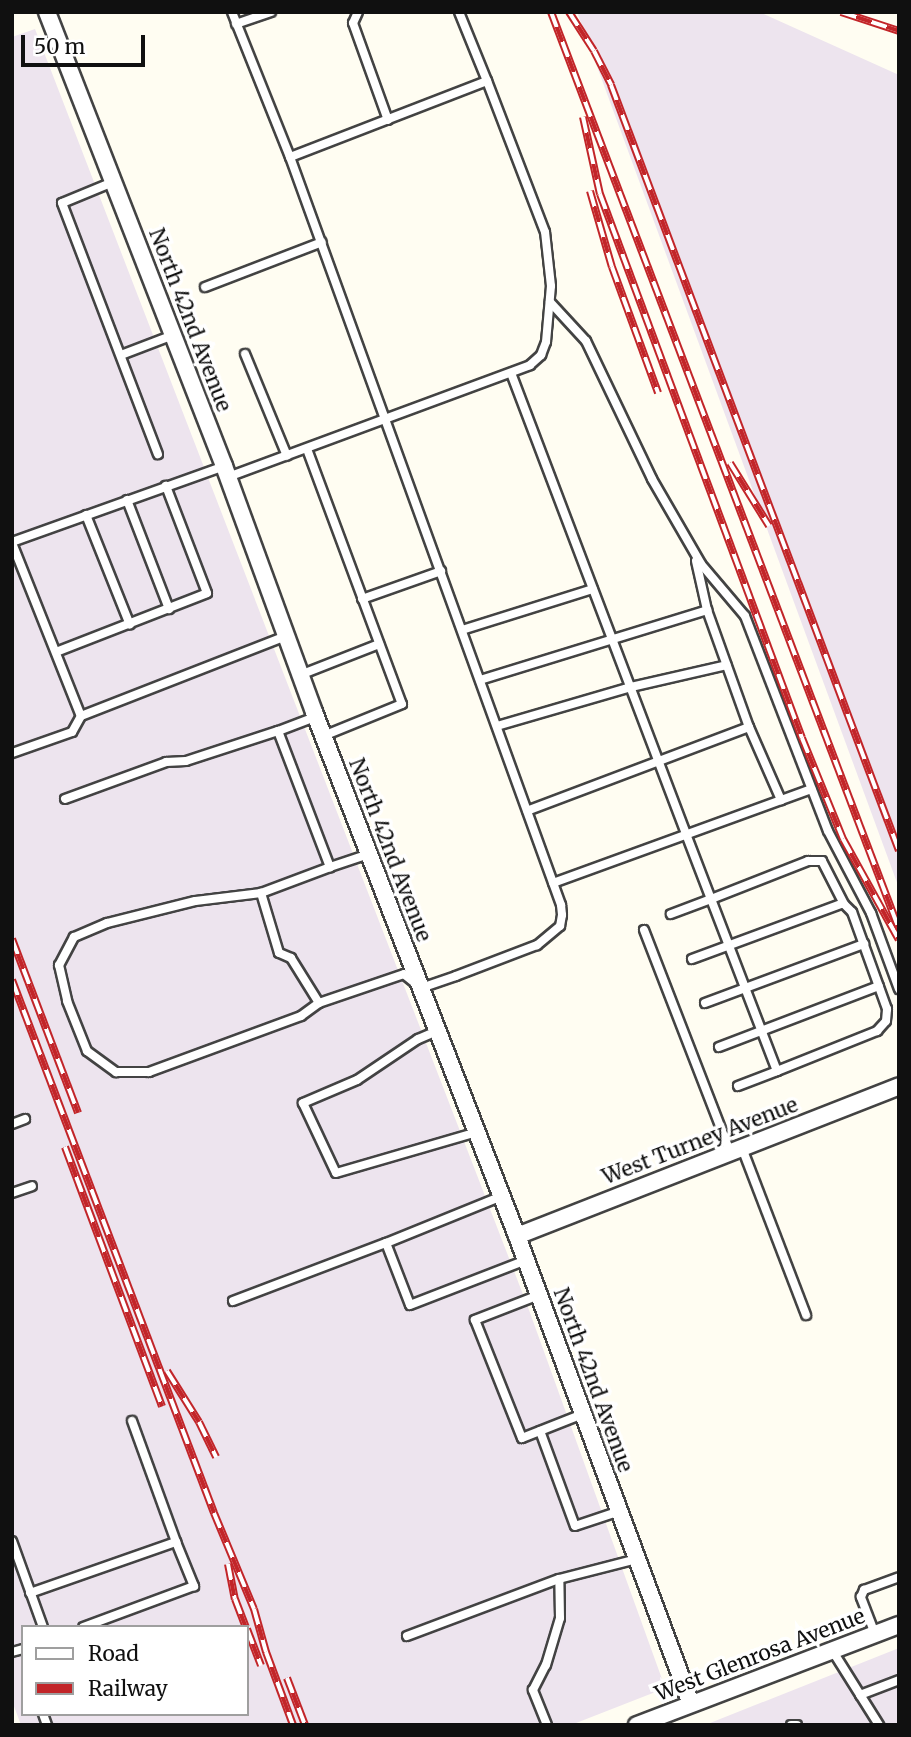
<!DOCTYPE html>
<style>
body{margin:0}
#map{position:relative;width:911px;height:1737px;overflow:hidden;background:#fffdf2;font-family:Merriweather,serif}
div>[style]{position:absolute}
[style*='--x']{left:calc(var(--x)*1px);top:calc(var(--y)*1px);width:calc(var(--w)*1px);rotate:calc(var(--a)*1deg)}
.industrial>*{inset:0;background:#ede4ee}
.roads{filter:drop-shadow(2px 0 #434343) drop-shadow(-2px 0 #434343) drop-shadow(0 2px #434343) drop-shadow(0 -2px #434343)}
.lane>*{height:8px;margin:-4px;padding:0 4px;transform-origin:4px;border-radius:4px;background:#fff}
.street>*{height:16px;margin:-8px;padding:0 8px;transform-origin:8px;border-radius:8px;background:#fff}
.rail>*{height:8px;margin-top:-4px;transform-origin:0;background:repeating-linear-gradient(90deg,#fff 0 16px,#c22529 0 32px);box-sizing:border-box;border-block:2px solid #c22529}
span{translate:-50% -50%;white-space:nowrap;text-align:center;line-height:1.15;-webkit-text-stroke:7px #fff;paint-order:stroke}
.street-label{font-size:21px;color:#101010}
.frame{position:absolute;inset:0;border:14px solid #101010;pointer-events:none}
.legend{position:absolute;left:21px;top:1625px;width:228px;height:91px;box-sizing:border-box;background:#fff;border:2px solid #9f9f9f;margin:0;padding:9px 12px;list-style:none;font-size:21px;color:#101010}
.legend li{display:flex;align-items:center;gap:14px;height:35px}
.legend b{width:35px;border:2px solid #9f9f9f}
.scale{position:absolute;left:21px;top:35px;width:124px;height:32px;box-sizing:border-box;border:4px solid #101010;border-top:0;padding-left:9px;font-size:21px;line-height:24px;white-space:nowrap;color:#101010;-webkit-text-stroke:5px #fff;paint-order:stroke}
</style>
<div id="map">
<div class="industrial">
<i style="clip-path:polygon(577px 12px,759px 12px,899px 75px,899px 888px)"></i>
<i style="clip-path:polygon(evenodd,35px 29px,529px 1310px,662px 1679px,658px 1691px,571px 1725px,21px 1725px,12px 1701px,12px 37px,35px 29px,23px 1627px,247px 1627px,247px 1714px,23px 1714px,23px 1627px)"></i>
<i style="clip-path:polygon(899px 1648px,899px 1725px,705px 1725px)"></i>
</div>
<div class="roads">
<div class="lane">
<i style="--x:358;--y:12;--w:12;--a:114"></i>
<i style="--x:353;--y:23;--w:103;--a:70.2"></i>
<i style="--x:459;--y:12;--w:74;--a:67.9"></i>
<i style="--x:236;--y:24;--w:37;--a:-19"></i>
<i style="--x:290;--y:157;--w:796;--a:70.08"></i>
<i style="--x:561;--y:905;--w:10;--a:84"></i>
<i style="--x:562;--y:915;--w:11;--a:100"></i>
<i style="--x:560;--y:926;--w:30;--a:140"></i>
<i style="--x:537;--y:945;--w:87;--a:159.1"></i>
<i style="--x:456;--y:976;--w:37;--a:161"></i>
<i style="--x:421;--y:988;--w:22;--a:-141"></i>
<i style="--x:404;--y:974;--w:90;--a:161.2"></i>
<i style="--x:319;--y:1003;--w:53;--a:-121.9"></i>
<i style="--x:291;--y:958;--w:13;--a:-157"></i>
<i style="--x:279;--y:953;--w:63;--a:-106.7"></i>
<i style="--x:261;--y:893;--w:74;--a:-20.6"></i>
<i style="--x:113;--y:182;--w:55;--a:157.6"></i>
<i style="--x:62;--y:203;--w:269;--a:69.1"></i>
<i style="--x:205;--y:287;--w:125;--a:-21"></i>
<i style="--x:550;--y:302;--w:53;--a:47.3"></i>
<i style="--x:586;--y:341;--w:153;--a:64.4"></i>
<i style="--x:652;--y:479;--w:98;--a:60"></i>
<i style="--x:701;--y:564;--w:68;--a:49.8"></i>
<i style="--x:745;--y:616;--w:230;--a:68.9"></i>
<i style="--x:828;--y:831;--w:93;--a:62.3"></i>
<i style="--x:871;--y:913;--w:81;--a:69.8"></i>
<i style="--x:245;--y:354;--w:110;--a:67.6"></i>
<i style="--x:121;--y:355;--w:56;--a:-21"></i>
<i style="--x:511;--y:373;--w:493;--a:69.2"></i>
<i style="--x:686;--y:834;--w:70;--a:69"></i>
<i style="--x:711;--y:899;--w:50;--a:69"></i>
<i style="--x:729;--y:946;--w:134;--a:69"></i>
<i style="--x:777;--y:1071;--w:108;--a:-21.8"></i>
<i style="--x:877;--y:1031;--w:13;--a:-48"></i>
<i style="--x:886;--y:1021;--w:12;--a:-85"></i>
<i style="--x:887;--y:1009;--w:103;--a:-109.8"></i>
<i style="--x:852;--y:912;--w:11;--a:-135"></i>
<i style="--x:844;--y:904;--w:48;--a:-117.1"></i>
<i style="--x:822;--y:861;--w:14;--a:180"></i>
<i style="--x:808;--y:861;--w:104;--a:158.6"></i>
<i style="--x:711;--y:899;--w:43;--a:159.4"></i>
<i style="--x:307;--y:449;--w:272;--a:69.6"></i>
<i style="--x:402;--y:704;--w:85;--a:157.9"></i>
<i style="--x:228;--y:477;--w:322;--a:-20.3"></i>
<i style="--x:530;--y:365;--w:15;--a:-42"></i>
<i style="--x:541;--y:355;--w:14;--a:-69"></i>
<i style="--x:546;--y:342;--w:56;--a:-84.9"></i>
<i style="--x:551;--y:286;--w:54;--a:-96.3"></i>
<i style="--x:545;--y:232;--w:162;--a:-111"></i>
<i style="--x:487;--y:81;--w:211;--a:158.9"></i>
<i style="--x:290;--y:157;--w:156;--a:-111.8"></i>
<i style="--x:127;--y:500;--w:117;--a:68.9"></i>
<i style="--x:86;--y:515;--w:118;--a:68.2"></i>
<i style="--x:12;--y:542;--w:225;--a:-19.7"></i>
<i style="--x:12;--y:543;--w:186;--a:68.3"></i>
<i style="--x:81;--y:716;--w:18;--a:119"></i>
<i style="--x:72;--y:732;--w:64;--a:160.7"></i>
<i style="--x:696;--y:561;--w:50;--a:77.3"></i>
<i style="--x:362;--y:599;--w:84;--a:-19.5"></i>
<i style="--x:462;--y:630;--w:137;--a:-17.4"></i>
<i style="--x:56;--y:652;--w:162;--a:-21.3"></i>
<i style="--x:207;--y:593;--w:115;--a:-111"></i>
<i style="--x:300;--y:675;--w:85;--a:-21.4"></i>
<i style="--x:480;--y:680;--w:238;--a:-17.1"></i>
<i style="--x:707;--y:610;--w:124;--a:70.3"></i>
<i style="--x:749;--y:727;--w:237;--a:159.3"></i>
<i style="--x:81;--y:716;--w:220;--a:-21.3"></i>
<i style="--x:315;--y:717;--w:40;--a:159"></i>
<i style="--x:278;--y:731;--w:146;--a:69.1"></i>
<i style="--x:330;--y:867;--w:41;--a:-18.4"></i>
<i style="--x:497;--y:726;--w:140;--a:-16.2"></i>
<i style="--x:631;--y:687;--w:98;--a:-12.9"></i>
<i style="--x:749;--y:727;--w:80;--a:66.3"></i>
<i style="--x:65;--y:799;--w:108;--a:-20.1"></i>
<i style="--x:166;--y:762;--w:20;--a:-3"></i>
<i style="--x:186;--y:761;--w:97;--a:-18.1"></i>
<i style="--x:553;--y:883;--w:275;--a:-20"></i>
<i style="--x:261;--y:893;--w:66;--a:173.1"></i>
<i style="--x:195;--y:901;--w:91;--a:166"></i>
<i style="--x:107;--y:923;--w:36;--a:157"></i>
<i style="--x:74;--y:937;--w:32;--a:118"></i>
<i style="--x:59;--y:965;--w:37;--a:77"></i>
<i style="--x:67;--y:1001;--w:54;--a:68.2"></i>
<i style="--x:87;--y:1051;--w:36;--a:36"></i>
<i style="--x:116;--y:1072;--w:33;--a:0"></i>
<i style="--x:149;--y:1072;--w:162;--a:-20.2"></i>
<i style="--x:301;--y:1016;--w:22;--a:-36"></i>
<i style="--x:644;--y:930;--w:238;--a:68.8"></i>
<i style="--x:692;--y:959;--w:161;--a:-20.3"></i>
<i style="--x:705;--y:1003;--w:170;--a:-20.4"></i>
<i style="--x:437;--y:1031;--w:21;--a:157"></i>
<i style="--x:418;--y:1039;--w:73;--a:146.1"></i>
<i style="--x:357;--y:1080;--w:59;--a:156.9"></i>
<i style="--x:303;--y:1103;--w:77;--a:64.8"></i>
<i style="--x:336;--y:1173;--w:147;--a:-16.2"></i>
<i style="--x:719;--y:1047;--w:171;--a:-20.9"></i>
<i style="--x:738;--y:1086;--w:42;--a:-21"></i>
<i style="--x:12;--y:1124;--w:14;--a:-21"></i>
<i style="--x:742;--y:1148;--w:179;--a:69"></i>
<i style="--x:12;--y:1193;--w:21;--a:-19"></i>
<i style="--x:502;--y:1196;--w:125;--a:157.9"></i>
<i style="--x:386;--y:1243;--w:66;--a:68.8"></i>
<i style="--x:410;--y:1305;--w:124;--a:-21.2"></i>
<i style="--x:539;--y:1295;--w:69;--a:158.7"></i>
<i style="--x:475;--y:1320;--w:127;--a:68.3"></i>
<i style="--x:522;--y:1438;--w:66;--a:-21.5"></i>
<i style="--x:233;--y:1301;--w:164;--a:-20.8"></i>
<i style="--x:132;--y:1421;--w:129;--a:70"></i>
<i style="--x:540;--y:1431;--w:101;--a:69.8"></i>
<i style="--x:575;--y:1526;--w:47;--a:-18.4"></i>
<i style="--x:12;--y:1541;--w:91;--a:70.2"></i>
<i style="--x:30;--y:1593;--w:155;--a:-19.3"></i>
<i style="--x:176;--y:1542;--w:48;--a:67.8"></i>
<i style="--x:194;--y:1586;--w:118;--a:159.7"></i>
<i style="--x:875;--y:1634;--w:40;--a:-111"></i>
<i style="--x:861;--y:1597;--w:8;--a:-67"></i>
<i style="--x:864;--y:1590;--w:37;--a:-20"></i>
<i style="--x:407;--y:1636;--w:162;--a:-20.6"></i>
<i style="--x:559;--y:1579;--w:81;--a:-14.4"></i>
<i style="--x:832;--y:1650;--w:89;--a:57.9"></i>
<i style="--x:12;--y:1652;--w:11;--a:-15"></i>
<i style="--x:860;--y:1695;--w:42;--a:-21"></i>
<i style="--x:43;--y:1714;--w:12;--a:70"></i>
<i style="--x:547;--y:1725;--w:38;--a:-112"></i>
<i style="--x:533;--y:1690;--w:28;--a:-63"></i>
<i style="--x:546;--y:1665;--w:49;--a:-73.4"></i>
<i style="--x:560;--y:1618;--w:39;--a:-91"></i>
<i style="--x:791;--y:1725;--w:6;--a:0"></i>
</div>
<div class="street">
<i style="--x:47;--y:12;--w:487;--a:68.7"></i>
<i style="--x:224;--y:466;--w:262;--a:69.9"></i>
<i style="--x:314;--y:712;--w:562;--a:68.82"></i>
<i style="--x:517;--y:1236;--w:499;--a:69.6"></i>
<i style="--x:517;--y:1236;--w:410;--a:-21.4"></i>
<i style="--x:637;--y:1725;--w:280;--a:-20.9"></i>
</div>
</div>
<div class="rail">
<i style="--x:551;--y:12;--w:981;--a:69.22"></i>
<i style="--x:569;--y:12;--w:46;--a:57.3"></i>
<i style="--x:594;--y:51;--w:38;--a:63"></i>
<i style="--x:611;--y:85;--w:818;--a:69.39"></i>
<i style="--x:841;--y:12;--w:61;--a:18.1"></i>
<i style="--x:583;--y:117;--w:79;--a:77.6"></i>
<i style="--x:600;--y:194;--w:580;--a:69.63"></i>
<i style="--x:802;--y:738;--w:109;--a:67.9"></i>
<i style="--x:843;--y:839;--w:115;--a:61"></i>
<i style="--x:590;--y:191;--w:79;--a:73.9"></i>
<i style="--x:612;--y:267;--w:134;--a:69.9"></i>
<i style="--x:730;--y:463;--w:74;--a:58.2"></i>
<i style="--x:12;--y:939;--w:186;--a:69.2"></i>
<i style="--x:12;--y:980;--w:570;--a:69.24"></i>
<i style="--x:214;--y:1513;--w:104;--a:67.4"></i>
<i style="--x:254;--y:1609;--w:45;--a:74.4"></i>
<i style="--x:266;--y:1652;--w:78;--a:69.7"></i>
<i style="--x:65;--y:1147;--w:277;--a:69.5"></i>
<i style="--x:167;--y:1371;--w:60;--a:57.9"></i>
<i style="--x:199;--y:1422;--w:39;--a:64"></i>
<i style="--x:228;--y:1564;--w:36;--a:79"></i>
<i style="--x:235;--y:1599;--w:30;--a:69"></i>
<i style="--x:247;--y:1629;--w:39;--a:69"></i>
<i style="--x:287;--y:1678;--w:50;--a:69"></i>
</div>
<div class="street-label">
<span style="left:190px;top:320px;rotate:69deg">North 42nd Avenue</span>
<span style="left:390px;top:850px;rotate:69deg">North 42nd Avenue</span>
<span style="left:700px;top:1141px;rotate:-21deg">West Turney Avenue</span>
<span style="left:593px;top:1380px;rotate:70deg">North 42nd Avenue</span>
<span style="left:760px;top:1655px;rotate:-21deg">West Glenrosa Avenue</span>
</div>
<div class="frame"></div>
<ul class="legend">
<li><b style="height:9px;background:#fff"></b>Road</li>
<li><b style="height:9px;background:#c22529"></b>Railway</li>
</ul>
<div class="scale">50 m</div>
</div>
